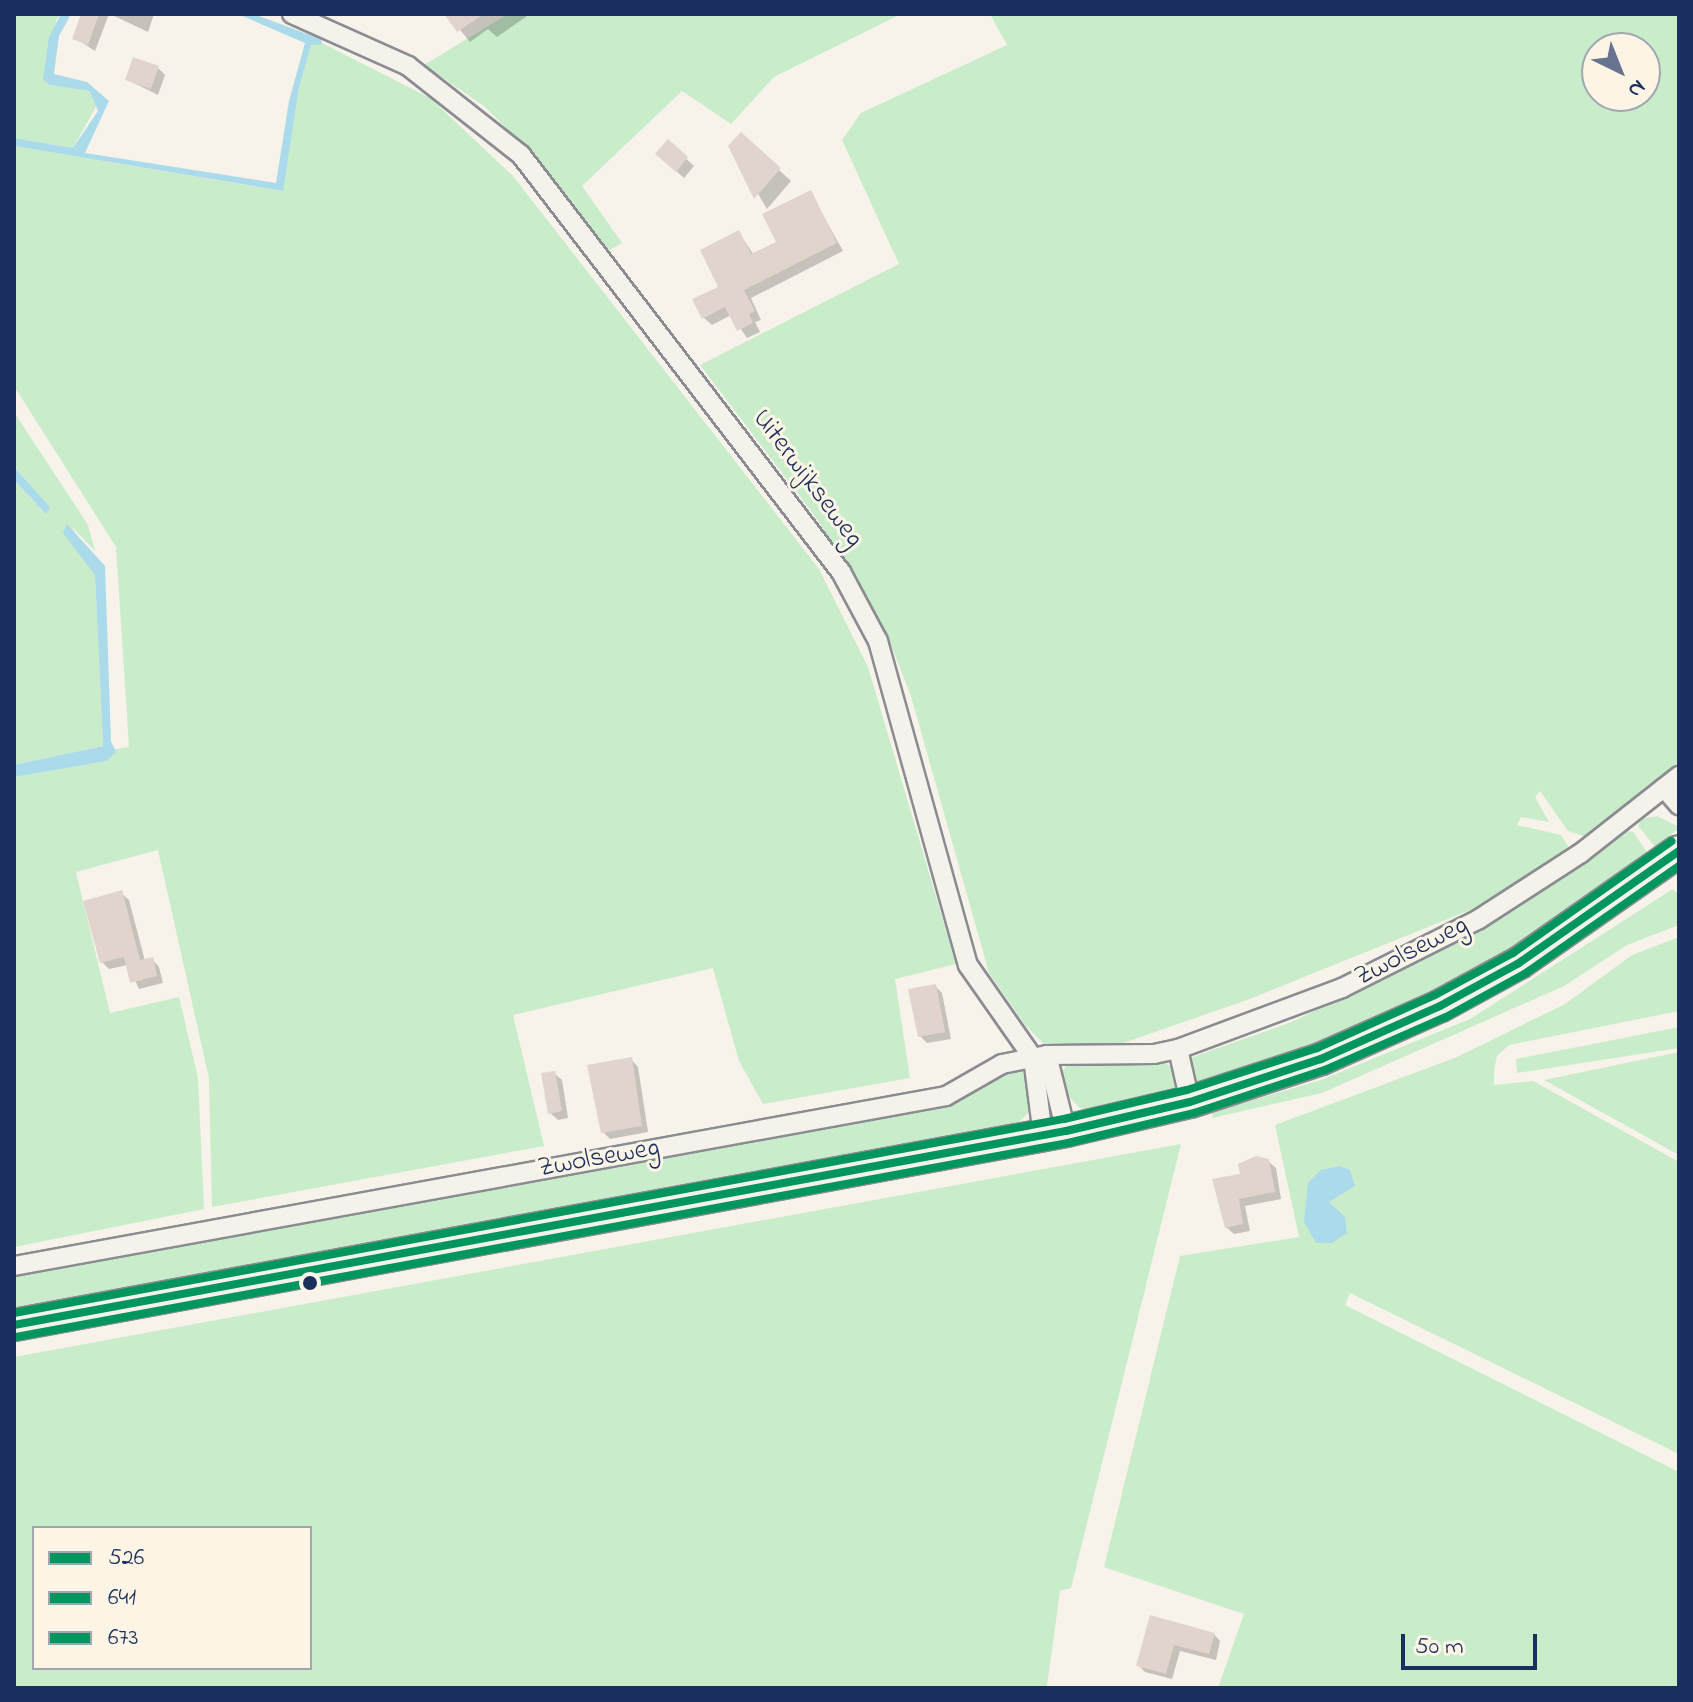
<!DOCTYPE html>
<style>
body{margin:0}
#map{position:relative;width:1693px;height:1702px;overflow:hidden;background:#f7f3ea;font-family:"Indie Flower",sans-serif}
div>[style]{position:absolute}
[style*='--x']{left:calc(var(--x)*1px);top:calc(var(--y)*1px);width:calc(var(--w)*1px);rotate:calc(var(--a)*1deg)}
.green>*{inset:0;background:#c9eccb}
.water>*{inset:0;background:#abdaeb}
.shadow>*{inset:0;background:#0003}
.building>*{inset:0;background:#e0d4cc}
.roads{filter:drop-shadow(2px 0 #8a8c91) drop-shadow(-2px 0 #8a8c91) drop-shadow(0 2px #8a8c91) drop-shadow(0 -2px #8a8c91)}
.minor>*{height:18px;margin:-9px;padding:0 9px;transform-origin:9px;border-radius:9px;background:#f5f2ec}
.primary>*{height:30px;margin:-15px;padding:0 15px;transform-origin:15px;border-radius:15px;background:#f5f2ec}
.bus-1>*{height:8px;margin:-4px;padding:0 4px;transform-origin:4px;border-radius:4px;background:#00965e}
.bus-2>*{height:8px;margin:-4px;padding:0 4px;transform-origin:4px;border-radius:4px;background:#00965e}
.bus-3>*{height:8px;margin:-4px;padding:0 4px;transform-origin:4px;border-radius:4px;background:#00965e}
.dots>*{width:22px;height:22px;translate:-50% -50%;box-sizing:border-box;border:4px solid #fcf5e5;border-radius:50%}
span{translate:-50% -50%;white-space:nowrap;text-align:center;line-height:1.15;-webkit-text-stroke:6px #fcf5e5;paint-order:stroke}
.street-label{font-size:28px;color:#1b2f5e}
.frame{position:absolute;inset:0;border:16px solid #1b2f5e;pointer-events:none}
.legend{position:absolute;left:32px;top:1526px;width:280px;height:144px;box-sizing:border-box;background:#fcf5e5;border:2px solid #a2a6af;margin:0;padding:10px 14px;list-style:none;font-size:24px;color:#1b2f5e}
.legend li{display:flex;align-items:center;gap:16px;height:40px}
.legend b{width:40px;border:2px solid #a2a6af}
.north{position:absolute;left:1581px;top:32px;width:80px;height:80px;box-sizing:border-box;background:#fcf5e5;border:2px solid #a2a6af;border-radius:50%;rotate:137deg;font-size:22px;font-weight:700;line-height:32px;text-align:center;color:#1b2f5e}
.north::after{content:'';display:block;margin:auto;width:28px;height:36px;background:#68748f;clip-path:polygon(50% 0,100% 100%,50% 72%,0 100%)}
.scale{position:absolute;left:1401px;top:1634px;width:136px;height:36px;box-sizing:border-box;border:4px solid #1b2f5e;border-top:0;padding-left:10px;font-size:24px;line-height:28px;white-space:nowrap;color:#1b2f5e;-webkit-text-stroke:6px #fcf5e5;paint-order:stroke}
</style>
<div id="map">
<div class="green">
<i style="clip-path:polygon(14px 14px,61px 14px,56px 20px,50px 85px,90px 91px,98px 103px,73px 148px,14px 138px)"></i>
<i style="clip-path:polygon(508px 14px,901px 14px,774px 77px,731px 124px,682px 91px,582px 186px,622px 243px,606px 252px,525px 147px,484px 106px,424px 65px)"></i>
<i style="clip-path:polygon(evenodd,990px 14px,1679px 14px,1679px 766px,1590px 838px,1568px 831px,1540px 791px,1535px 797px,1549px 822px,1521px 817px,1517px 825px,1561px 835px,1568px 846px,1563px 858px,1485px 904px,1247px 1000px,1109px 1048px,1045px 1045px,1026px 1026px,989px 973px,911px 696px,891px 645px,817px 519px,700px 365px,899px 264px,842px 140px,861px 113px,1007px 45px,990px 14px,1597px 48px,1645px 48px,1645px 96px,1597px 96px,1597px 48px)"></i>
<i style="clip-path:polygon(322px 43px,430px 98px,513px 176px,819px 569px,868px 667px,956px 964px,895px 979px,910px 1078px,763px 1104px,739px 1061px,713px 968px,513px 1015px,544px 1146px,212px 1207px,209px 1079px,158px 850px,76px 872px,110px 1013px,179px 997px,198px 1078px,204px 1209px,14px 1247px,14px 777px,107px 761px,116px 749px,129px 747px,116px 547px,14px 386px,14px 146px,282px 191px,299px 88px,311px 44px)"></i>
<i style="clip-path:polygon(14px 412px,88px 525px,95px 551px,72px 527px,95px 575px,103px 746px,14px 765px,14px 480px,44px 512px,50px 507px,14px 467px)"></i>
<i style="clip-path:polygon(1657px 816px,1679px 827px,1657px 849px,1638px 826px,1641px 819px)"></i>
<i style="clip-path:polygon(1622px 830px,1633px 832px,1649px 855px,1538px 934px,1400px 1011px,1296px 1058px,1193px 1087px,1187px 1059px,1289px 1023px,1393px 974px,1489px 922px)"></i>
<i style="clip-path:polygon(1673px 889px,1679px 895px,1679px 925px,1627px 945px,1564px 986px,1322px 1093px,1212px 1118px,1213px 1112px,1321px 1080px,1470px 1019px)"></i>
<i style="clip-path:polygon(1679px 937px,1679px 1011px,1509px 1045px,1497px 1056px,1494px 1070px,1494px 1085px,1533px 1081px,1679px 1162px,1679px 1454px,1350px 1293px,1345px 1305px,1679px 1472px,1679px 1688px,1218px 1688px,1244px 1614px,1104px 1567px,1180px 1256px,1299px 1237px,1275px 1125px,1457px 1057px,1565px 1004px,1632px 955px)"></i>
<i style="clip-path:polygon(1679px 1027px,1679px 1048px,1517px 1073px,1516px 1059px)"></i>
<i style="clip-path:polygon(1679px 1052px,1679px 1155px,1544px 1080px)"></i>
<i style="clip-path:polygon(1084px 1060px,1163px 1061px,1177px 1072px,1183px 1089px,1095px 1111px,1080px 1108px,1059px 1087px,1060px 1073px,1070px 1062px)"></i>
<i style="clip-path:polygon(1009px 1071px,1021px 1071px,1027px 1079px,1034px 1107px,1013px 1128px,14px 1307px,14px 1274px,943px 1105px)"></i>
<i style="clip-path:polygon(evenodd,1181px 1144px,1071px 1588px,1060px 1591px,1047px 1686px,1081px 1688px,14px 1688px,14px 1357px,1181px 1144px,34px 1528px,310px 1528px,310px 1668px,34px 1668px,34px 1528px)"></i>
</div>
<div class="water">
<i style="clip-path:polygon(61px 14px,71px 14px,59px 36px,54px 74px,87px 82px,109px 101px,85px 153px,276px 183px,289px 101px,305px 43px,238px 14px,253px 14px,321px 39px,322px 44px,311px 45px,299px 88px,283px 191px,14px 146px,14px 138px,73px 148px,98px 111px,90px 91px,50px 85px,43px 79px,49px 37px)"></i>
<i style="clip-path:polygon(14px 467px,50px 507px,46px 514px,14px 480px)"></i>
<i style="clip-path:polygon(67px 524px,105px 566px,111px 742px,116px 751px,107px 761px,14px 777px,14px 765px,103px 746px,95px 575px,63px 533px)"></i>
<i style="clip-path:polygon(1339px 1166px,1350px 1170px,1355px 1186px,1329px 1202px,1345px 1217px,1347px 1233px,1332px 1243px,1316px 1243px,1304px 1222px,1308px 1183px,1321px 1170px)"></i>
</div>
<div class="shadow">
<i style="clip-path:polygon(84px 14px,109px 14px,95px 51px,75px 38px)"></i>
<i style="clip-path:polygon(110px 14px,154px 14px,148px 32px)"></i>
<i style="clip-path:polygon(447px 14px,530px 14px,497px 37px,488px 29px,470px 42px)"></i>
<i style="clip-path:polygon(158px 68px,165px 75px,158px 95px,128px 80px)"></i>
<i style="clip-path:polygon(741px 135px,791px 181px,767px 209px,730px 146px)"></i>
<i style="clip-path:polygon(668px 142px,694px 166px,684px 178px,665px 161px)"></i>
<i style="clip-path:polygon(810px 192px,843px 251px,751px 298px,761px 320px,755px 322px,760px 332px,747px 338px,731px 315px,712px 325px,703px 317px,721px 287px,739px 233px,754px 255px,778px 243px)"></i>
<i style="clip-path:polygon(121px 893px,129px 900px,145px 961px,152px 959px,159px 967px,163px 983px,139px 989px,128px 965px,109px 969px,102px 962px)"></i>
<i style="clip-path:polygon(935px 986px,942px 993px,951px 1039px,927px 1043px,920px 1036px)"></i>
<i style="clip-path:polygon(631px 1059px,638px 1067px,648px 1132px,610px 1139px,603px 1132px)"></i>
<i style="clip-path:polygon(554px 1073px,562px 1080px,568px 1118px,558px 1120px,550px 1113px)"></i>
<i style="clip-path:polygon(1268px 1161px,1276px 1168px,1281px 1199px,1245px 1206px,1250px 1231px,1234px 1234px,1226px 1227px,1242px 1176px)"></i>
<i style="clip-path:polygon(1152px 1617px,1214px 1634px,1220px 1641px,1216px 1660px,1180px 1651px,1172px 1679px,1145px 1672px,1138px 1665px)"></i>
</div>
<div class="building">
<i style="clip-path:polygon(81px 14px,99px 14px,88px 45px,72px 39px)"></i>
<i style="clip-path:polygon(444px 14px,484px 14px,457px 32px)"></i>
<i style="clip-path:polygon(133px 57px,159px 66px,151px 89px,125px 80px)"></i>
<i style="clip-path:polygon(741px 132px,781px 168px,754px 199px,728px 146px)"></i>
<i style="clip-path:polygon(668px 139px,688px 157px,676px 172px,655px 154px)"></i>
<i style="clip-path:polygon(811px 190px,837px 243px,744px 290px,755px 311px,749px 314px,753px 323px,737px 331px,725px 307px,702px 319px,692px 299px,718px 287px,700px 250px,739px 230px,751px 254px,776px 242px,762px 214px)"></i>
<i style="clip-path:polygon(122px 890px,140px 960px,153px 957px,157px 976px,130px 983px,124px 957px,100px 963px,83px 901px)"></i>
<i style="clip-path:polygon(936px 984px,945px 1032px,918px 1037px,908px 989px)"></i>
<i style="clip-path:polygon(632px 1057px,642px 1126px,601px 1133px,587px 1065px)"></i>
<i style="clip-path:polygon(555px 1071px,562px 1111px,548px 1114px,541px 1073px)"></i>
<i style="clip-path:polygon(1256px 1156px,1269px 1159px,1275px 1192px,1239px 1199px,1243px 1224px,1225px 1228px,1212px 1179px,1240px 1174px,1238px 1164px)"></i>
<i style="clip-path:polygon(1150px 1615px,1215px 1633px,1209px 1654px,1174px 1645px,1166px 1674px,1136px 1666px)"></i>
</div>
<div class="roads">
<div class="minor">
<i style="--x:292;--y:14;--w:127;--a:24.1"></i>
<i style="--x:408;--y:66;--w:144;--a:38.2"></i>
<i style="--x:521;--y:155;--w:526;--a:52.5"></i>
<i style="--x:841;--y:572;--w:78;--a:61.8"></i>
<i style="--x:878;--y:641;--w:336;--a:74.5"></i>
<i style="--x:968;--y:965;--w:113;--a:55"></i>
<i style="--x:1033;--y:1058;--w:79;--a:82.7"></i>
<i style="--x:1664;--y:788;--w:23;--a:49"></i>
<i style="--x:1178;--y:1049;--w:54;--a:77.2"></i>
<i style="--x:1047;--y:1055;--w:78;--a:76"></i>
<i style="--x:14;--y:1266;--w:947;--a:-10.34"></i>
<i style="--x:946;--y:1096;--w:64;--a:-29.7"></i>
<i style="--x:1002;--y:1064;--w:46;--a:-11.3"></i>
<i style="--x:1047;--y:1055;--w:107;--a:-0.5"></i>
<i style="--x:1154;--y:1054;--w:25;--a:-12"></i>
<i style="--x:1178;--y:1049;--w:175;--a:-20.4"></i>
<i style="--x:1342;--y:988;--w:153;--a:-26.7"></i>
<i style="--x:1479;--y:919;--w:121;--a:-32.9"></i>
<i style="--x:1581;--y:853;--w:125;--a:-38.2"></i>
</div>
<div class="primary">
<i style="--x:14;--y:1325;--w:1070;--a:-10.45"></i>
<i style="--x:1066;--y:1131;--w:127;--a:-13.2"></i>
<i style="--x:1190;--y:1102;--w:138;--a:-18.2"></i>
<i style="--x:1321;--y:1059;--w:130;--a:-24"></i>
<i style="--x:1440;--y:1006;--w:90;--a:-28.6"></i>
<i style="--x:1519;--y:963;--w:195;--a:-35"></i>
</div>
</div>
<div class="bus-1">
<i style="--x:14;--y:1325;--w:1070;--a:-10.45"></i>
<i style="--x:1066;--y:1131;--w:127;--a:-13.2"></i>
<i style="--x:1190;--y:1102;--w:138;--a:-18.2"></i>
<i style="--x:1321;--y:1059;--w:130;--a:-24"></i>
<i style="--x:1440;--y:1006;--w:90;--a:-28.6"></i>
<i style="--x:1519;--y:963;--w:195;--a:-35"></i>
</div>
<div class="bus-2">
<i style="--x:16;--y:1337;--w:1070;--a:-10.45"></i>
<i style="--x:1068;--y:1143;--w:130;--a:-13.4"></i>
<i style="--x:1194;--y:1113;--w:138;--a:-18.2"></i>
<i style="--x:1325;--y:1070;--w:132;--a:-23.7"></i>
<i style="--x:1446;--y:1017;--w:91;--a:-28.8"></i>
<i style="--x:1526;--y:973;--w:187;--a:-35"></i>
</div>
<div class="bus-3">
<i style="--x:14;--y:1313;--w:1068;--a:-10.47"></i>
<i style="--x:1064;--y:1119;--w:126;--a:-13.3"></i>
<i style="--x:1187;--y:1090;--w:137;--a:-17.9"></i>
<i style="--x:1317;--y:1048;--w:129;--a:-24.2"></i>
<i style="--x:1435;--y:995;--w:89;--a:-28.3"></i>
<i style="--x:1513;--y:953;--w:194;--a:-35.2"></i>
</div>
<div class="dots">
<i style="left:310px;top:1283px;background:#1b2f5e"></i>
</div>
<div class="street-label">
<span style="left:807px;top:479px;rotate:53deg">Uiterwijkseweg</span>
<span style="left:1412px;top:952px;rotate:-27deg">Zwolseweg</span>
<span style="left:599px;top:1159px;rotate:-10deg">Zwolseweg</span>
</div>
<div class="frame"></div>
<ul class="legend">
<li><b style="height:10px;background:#00965e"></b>526</li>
<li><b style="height:10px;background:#00965e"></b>641</li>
<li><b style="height:10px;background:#00965e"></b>673</li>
</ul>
<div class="north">N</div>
<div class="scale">50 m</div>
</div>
